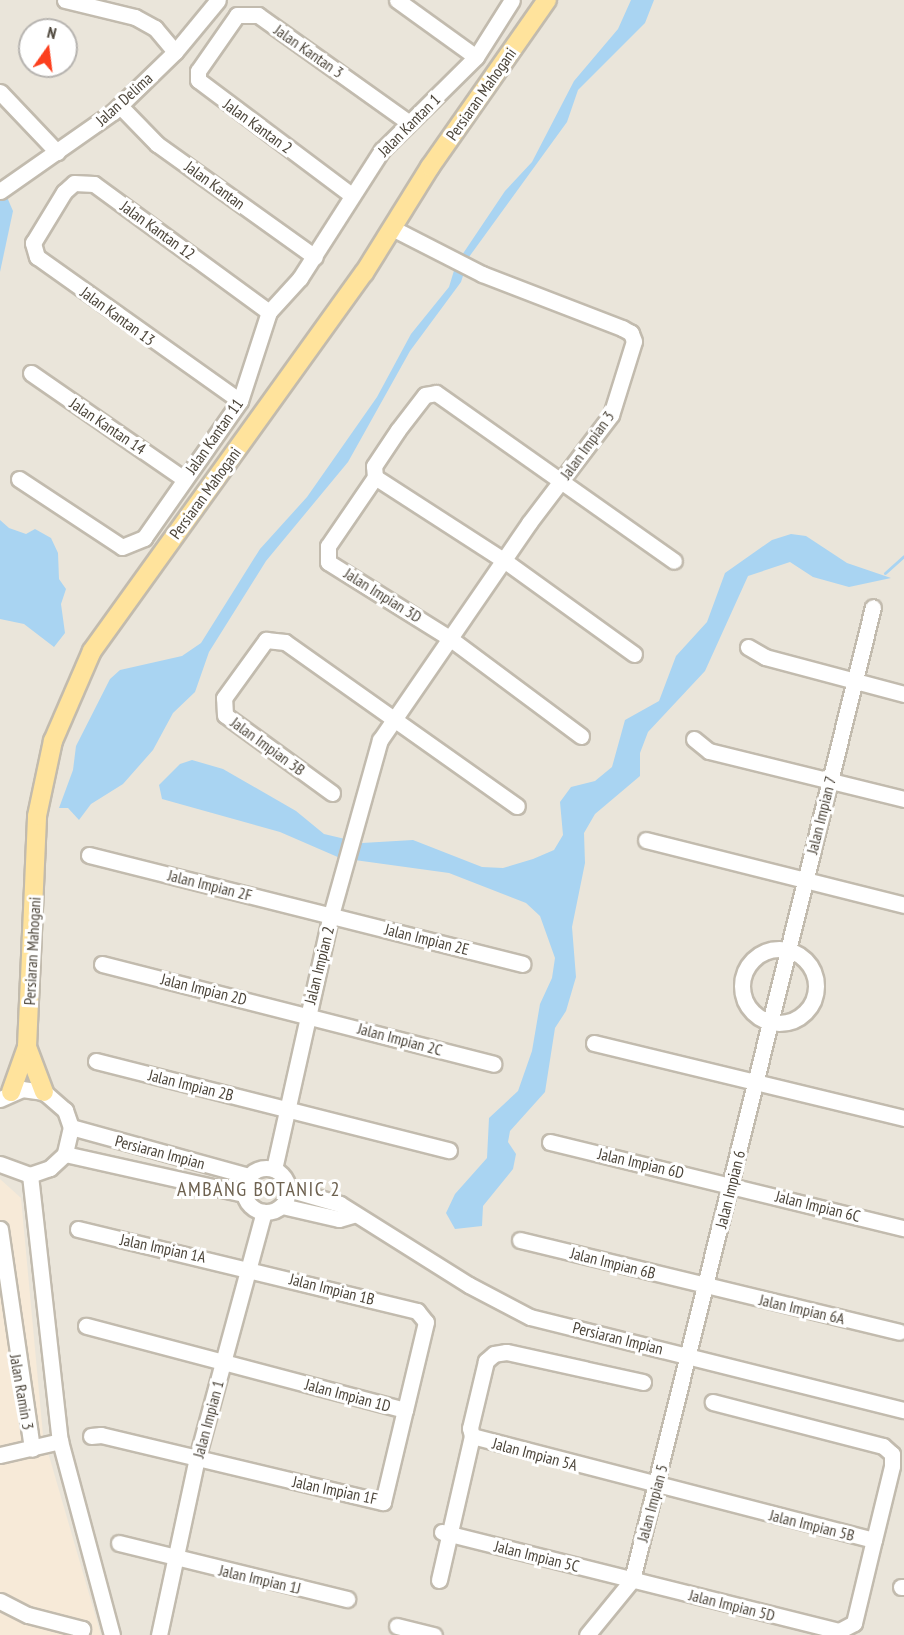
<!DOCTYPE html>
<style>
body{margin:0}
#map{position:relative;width:904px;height:1635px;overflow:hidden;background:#f6f3ec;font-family:"PT Sans Narrow",sans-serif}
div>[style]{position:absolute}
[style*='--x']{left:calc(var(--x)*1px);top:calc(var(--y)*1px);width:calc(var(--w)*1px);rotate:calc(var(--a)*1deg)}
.residential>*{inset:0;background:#eae5da}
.commercial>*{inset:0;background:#f7ead8}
.water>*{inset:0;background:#a9d4f2}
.stream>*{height:3px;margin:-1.5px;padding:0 1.5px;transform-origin:1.5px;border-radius:1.5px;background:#a9d4f2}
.roads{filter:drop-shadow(2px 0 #c2bbae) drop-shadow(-2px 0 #c2bbae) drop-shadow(0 2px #c2bbae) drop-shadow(0 -2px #c2bbae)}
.minor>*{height:15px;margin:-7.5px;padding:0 7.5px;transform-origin:7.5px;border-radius:7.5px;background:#fff}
.minor>.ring{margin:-7.5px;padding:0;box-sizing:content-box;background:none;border:15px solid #fff;border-radius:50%}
.major>*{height:18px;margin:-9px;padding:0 9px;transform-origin:9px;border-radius:9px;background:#ffe39c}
span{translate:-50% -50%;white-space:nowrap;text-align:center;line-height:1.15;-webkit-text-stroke:6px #fff;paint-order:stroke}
.street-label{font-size:16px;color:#4b4439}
.quarter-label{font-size:20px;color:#6e6250;letter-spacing:1.5px}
.north{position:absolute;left:18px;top:18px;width:60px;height:60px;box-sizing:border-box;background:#fff;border:2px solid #b7b4b0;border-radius:50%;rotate:14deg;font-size:16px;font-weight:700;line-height:24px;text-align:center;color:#4b4439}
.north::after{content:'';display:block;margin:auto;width:21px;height:27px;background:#fc3f1d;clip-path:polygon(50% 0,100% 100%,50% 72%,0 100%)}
</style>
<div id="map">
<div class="residential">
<i style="clip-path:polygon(evenodd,0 0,904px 0,904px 1635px,0 1635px,0 0,30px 30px,66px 30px,66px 66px,30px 66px,30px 30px)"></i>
</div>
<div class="commercial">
<i style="clip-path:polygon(0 1179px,21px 1198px,43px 1435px,101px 1635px,0 1635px)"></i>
</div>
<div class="water">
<i style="clip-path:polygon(631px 0,654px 0,645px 23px,578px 90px,567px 122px,469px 257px,461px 282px,410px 351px,348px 462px,266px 561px,209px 652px,195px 692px,173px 713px,153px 750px,123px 784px,91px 804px,79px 820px,68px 808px,59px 808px,73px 770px,76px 746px,110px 679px,120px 670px,182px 656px,201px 643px,260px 549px,307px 497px,377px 397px,411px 334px,449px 287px,456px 264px,505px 191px,532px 162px,574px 81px,618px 29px)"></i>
<i style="clip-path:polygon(0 181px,13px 211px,0 272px)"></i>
<i style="clip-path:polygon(0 520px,9px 528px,26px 534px,35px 529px,51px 538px,58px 553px,59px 579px,66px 589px,61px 604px,65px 633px,54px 647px,24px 624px,0 619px)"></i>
<i style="clip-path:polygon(791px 534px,806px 536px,847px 563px,891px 578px,849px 587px,813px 577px,790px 562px,748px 576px,705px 671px,648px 732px,640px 753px,640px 776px,595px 814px,584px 833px,585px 863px,572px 927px,576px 977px,566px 1011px,555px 1028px,545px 1092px,510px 1131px,508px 1142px,516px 1154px,513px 1169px,483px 1206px,482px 1226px,455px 1229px,446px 1213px,455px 1194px,487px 1158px,489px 1118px,518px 1091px,532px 1051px,540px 1004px,552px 978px,555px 958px,540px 916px,526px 903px,449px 873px,340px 858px,280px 832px,162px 799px,159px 785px,180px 764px,192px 760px,223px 769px,296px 811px,324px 834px,362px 843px,413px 840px,482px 867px,503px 868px,533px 859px,554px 850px,563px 835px,560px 802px,571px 787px,595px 781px,612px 767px,625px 720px,659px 701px,676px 656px,707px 622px,725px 573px,772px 540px)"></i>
</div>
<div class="stream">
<i style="--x:885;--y:573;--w:25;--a:-42"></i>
</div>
<div class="roads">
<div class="minor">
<i style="--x:65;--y:0;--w:72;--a:13.7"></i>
<i style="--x:135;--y:17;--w:23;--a:29"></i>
<i style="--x:155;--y:28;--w:31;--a:50"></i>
<i style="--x:397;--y:0;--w:97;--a:35.8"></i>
<i style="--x:0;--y:92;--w:83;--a:46.5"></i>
<i style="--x:120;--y:106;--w:53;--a:45.8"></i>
<i style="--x:157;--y:144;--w:194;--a:35.6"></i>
<i style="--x:0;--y:191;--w:138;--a:-35"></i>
<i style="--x:113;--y:112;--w:86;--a:-44.1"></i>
<i style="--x:175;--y:52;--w:67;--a:-50.4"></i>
<i style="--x:350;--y:194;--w:190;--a:-143.1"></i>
<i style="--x:198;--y:80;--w:9;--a:-90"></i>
<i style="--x:198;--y:71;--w:68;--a:-55.1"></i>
<i style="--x:237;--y:15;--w:21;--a:0"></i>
<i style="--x:258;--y:15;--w:184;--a:35.5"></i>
<i style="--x:31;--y:373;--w:186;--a:34.7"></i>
<i style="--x:240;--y:401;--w:249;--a:-144.6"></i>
<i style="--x:37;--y:257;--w:15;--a:-106"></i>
<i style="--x:33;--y:243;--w:60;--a:-58.7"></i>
<i style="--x:64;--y:192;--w:13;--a:-42"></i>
<i style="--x:74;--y:183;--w:20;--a:3"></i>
<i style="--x:94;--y:184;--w:217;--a:36.2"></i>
<i style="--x:375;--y:477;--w:155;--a:32.9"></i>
<i style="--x:505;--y:561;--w:159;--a:35.8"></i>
<i style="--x:19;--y:479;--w:123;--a:33.4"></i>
<i style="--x:122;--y:547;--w:24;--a:-22"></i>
<i style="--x:144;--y:538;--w:167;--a:-55"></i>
<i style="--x:240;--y:401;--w:94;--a:-72"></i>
<i style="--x:269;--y:312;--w:46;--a:-47.6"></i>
<i style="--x:300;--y:278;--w:152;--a:-57.4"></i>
<i style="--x:382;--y:150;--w:132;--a:-44.7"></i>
<i style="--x:476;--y:57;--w:67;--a:-57.7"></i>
<i style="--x:748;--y:647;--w:20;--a:30"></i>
<i style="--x:765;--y:657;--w:144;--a:14.9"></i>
<i style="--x:581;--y:736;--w:162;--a:-143.3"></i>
<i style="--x:451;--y:639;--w:145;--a:-148"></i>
<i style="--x:328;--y:562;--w:16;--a:-90"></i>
<i style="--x:328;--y:546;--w:83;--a:-55.7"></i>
<i style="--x:375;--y:477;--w:11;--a:-95"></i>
<i style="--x:374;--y:466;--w:43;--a:-56.3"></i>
<i style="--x:398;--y:430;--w:44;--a:-52.4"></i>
<i style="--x:425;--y:395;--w:11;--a:-10"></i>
<i style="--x:436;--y:393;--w:291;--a:35.2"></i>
<i style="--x:694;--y:739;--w:19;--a:39"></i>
<i style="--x:709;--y:751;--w:201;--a:13.8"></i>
<i style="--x:332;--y:793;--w:132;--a:-143.9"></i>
<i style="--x:225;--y:715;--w:17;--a:-93"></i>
<i style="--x:224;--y:698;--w:72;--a:-54.1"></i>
<i style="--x:266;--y:640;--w:19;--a:6"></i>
<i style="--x:285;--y:642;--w:284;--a:35.3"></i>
<i style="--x:646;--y:840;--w:266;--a:14.1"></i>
<i style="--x:89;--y:855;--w:447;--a:14.1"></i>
<i class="ring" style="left:742px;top:949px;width:59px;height:59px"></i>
<i style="--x:102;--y:964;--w:404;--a:14.3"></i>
<i style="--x:594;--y:1043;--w:319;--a:13.6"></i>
<i style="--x:96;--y:1061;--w:364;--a:14.2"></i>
<i style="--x:0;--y:1099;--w:24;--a:-24"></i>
<i style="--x:22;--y:1089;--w:22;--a:8"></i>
<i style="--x:44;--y:1092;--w:28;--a:41"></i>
<i style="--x:65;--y:1110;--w:18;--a:71"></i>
<i style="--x:71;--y:1127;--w:28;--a:103"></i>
<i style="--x:65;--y:1154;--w:21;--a:137"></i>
<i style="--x:50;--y:1168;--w:21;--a:161"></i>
<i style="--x:30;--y:1175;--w:32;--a:-160"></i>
<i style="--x:71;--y:1127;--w:185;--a:15.4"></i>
<i style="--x:550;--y:1142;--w:364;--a:13.7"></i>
<i style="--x:65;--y:1154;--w:183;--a:12.6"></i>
<i class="ring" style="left:244px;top:1168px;width:29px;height:29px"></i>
<i style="--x:274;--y:1169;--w:260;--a:-77.4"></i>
<i style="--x:331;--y:915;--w:182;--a:-74.4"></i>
<i style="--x:380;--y:740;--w:263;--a:-55.5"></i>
<i style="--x:529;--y:523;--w:136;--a:-52.8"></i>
<i style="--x:611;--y:415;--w:77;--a:-72.7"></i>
<i style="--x:634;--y:341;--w:9;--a:-111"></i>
<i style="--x:631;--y:333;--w:10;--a:-151"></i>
<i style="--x:622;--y:328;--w:150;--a:-158.9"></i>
<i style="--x:482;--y:274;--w:99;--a:-152.9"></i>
<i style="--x:30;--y:1175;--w:268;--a:83.6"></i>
<i style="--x:60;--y:1441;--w:201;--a:75"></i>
<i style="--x:288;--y:1189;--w:54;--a:16.1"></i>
<i style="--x:340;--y:1204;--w:152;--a:32.1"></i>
<i style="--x:469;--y:1285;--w:69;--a:27.7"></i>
<i style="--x:530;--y:1317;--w:385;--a:14"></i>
<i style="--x:282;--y:1206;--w:58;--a:12.8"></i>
<i style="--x:339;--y:1219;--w:15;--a:-16"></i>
<i style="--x:0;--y:1229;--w:222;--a:81.7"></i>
<i style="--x:78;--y:1229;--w:349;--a:13.6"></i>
<i style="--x:417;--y:1311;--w:14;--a:51"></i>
<i style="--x:426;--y:1322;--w:90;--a:103.4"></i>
<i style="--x:405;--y:1410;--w:330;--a:-165.2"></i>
<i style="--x:520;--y:1240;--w:390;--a:13.6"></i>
<i style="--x:643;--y:1382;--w:140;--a:-167.6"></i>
<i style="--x:506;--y:1352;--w:12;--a:171"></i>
<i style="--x:494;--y:1354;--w:11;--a:139"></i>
<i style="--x:486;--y:1361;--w:69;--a:103.4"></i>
<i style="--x:470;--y:1428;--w:8;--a:76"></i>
<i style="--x:472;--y:1436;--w:415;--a:14.5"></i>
<i style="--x:874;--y:1540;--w:76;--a:-76.3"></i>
<i style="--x:892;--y:1466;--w:12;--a:-90"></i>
<i style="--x:892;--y:1454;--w:12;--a:-138"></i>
<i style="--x:883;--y:1446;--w:176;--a:-165.5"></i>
<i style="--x:91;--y:1436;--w:10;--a:-6"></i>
<i style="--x:101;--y:1435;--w:290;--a:13.4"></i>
<i style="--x:383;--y:1502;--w:95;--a:-76.6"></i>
<i style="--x:0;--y:1455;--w:62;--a:-13.1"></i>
<i style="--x:442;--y:1532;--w:409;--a:14"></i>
<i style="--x:839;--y:1631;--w:17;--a:-28"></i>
<i style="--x:854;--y:1623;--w:85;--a:-76.5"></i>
<i style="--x:119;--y:1543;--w:235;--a:13.8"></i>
<i style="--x:439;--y:1580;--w:148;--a:-77.1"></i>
<i style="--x:901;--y:1587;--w:3;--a:0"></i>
<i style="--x:0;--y:1601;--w:31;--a:27"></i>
<i style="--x:28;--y:1615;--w:56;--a:14.5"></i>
<i style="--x:82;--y:1629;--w:6;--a:108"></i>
<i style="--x:397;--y:1626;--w:38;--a:14"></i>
<i style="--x:159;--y:1635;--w:181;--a:-77.9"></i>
<i style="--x:197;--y:1458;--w:255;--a:-74.8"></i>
<i style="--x:587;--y:1635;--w:71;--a:-50.7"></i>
<i style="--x:632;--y:1580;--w:1002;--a:-76.09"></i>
</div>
<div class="major">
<i style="--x:27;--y:1047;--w:48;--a:69.3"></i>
<i style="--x:11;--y:1092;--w:48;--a:-70.4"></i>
<i style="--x:27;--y:1047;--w:231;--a:-87.5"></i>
<i style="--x:37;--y:816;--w:77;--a:-78"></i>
<i style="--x:53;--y:741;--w:98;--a:-66.6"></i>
<i style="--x:92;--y:651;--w:466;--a:-54.3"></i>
<i style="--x:364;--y:273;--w:125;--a:-58.1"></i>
<i style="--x:430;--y:167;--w:204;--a:-55"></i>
</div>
</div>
<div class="street-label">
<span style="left:309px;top:51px;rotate:35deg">Jalan Kantan 3</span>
<span style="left:481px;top:94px;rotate:-55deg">Persiaran Mahogani</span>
<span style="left:124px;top:99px;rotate:-42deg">Jalan Delima</span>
<span style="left:409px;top:125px;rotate:-45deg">Jalan Kantan 1</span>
<span style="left:258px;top:126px;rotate:36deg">Jalan Kantan 2</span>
<span style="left:215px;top:185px;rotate:36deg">Jalan Kantan</span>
<span style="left:158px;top:230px;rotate:36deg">Jalan Kantan 12</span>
<span style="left:118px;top:316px;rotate:36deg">Jalan Kantan 13</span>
<span style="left:108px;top:426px;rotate:34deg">Jalan Kantan 14</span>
<span style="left:214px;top:436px;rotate:-55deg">Jalan Kantan 11</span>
<span style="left:587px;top:445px;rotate:-54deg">Jalan Impian 3</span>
<span style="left:205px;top:493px;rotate:-54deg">Persiaran Mahogani</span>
<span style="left:383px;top:595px;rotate:32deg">Jalan Impian 3D</span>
<span style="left:268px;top:746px;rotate:36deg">Jalan Impian 3B</span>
<span style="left:821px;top:815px;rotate:-76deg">Jalan Impian 7</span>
<span style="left:210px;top:885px;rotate:14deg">Jalan Impian 2F</span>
<span style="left:427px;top:939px;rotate:14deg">Jalan Impian 2E</span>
<span style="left:32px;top:951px;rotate:-87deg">Persiaran Mahogani</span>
<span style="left:319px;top:965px;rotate:-76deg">Jalan Impian 2</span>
<span style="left:204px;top:989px;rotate:14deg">Jalan Impian 2D</span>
<span style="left:400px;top:1039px;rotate:15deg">Jalan Impian 2C</span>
<span style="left:191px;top:1085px;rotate:14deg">Jalan Impian 2B</span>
<span style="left:160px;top:1152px;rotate:15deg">Persiaran Impian</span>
<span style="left:641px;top:1163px;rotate:13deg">Jalan Impian 6D</span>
<span style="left:730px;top:1189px;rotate:-76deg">Jalan Impian 6</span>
<span style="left:818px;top:1206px;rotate:14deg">Jalan Impian 6C</span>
<span style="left:163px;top:1248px;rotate:12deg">Jalan Impian 1A</span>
<span style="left:613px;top:1263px;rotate:14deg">Jalan Impian 6B</span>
<span style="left:332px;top:1289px;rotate:14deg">Jalan Impian 1B</span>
<span style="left:802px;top:1309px;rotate:13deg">Jalan Impian 6A</span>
<span style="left:618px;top:1338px;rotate:14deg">Persiaran Impian</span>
<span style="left:22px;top:1392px;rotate:80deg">Jalan Ramin 3</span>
<span style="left:348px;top:1395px;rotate:15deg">Jalan Impian 1D</span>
<span style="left:208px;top:1419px;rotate:-75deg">Jalan Impian 1</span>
<span style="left:535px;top:1454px;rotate:15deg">Jalan Impian 5A</span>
<span style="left:335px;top:1490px;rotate:12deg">Jalan Impian 1F</span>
<span style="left:652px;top:1503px;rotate:-75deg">Jalan Impian 5</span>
<span style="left:812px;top:1525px;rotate:14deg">Jalan Impian 5B</span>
<span style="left:537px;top:1556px;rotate:14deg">Jalan Impian 5C</span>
<span style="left:260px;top:1579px;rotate:13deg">Jalan Impian 1J</span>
<span style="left:732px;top:1605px;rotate:14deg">Jalan Impian 5D</span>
</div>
<div class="quarter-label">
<span style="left:259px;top:1189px">AMBANG BOTANIC 2</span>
</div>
<div class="north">N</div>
</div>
